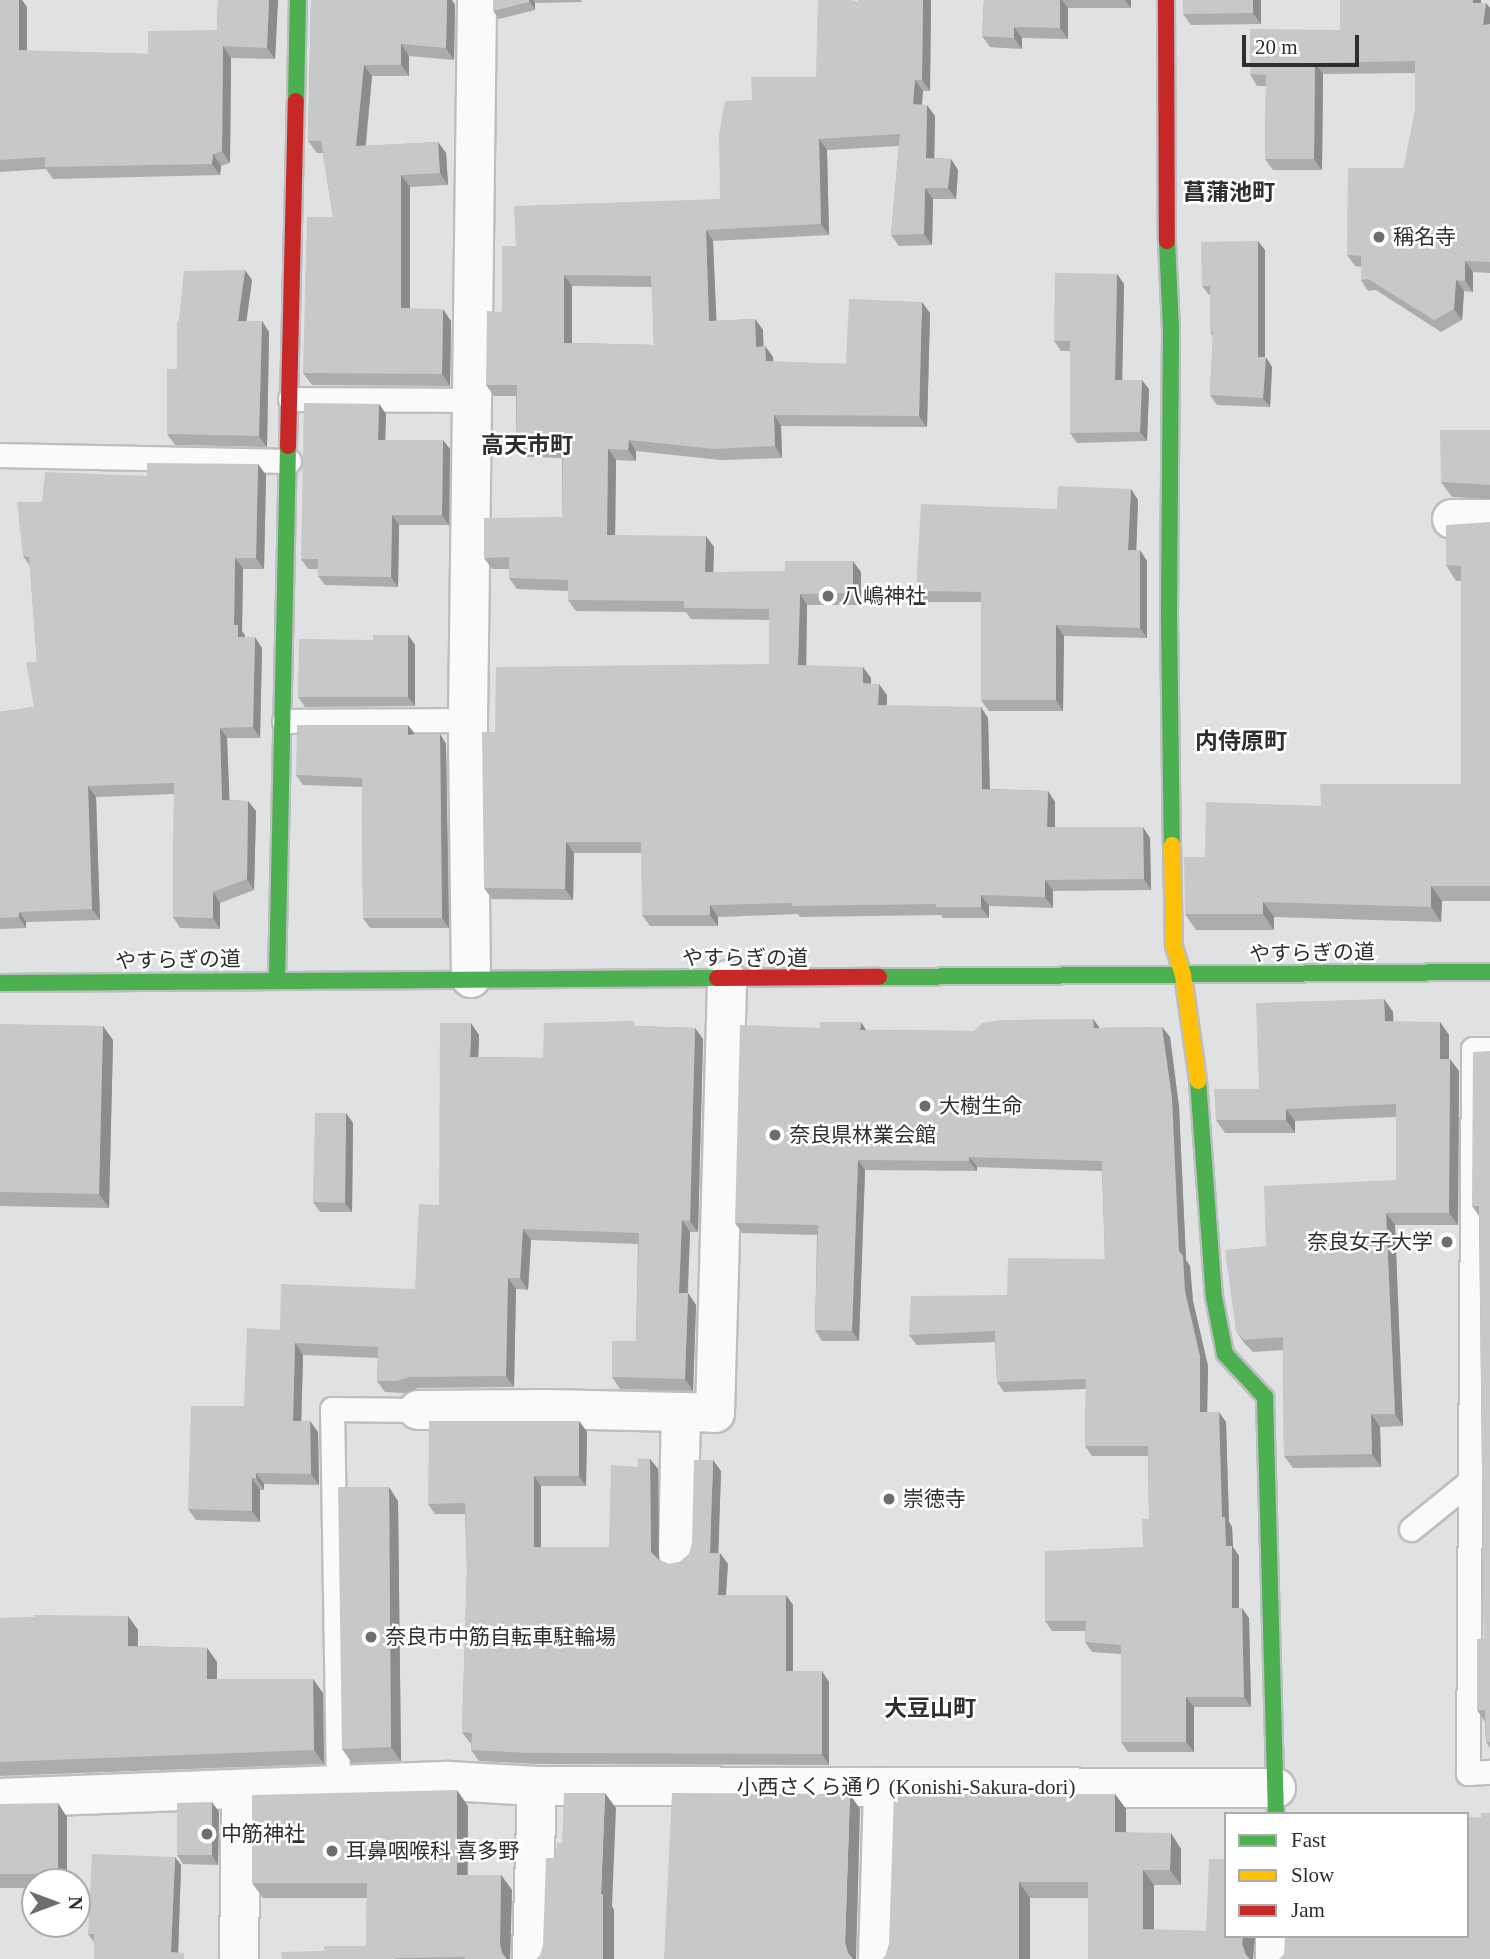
<!DOCTYPE html>
<meta charset="utf-8">
<style>
body{margin:0}
#map{position:relative;width:1490px;height:1959px;overflow:hidden;background:#dfe1e3;font-family:"Times New Roman","Noto Sans JP",serif}
div>[style]{position:absolute}
[style*='--x']{left:calc(var(--x)*1px);top:calc(var(--y)*1px);width:calc(var(--w)*1px);rotate:calc(var(--a)*1deg)}
.roads{filter:drop-shadow(2px 0 #bcbec0) drop-shadow(-2px 0 #bcbec0) drop-shadow(0 2px #bcbec0) drop-shadow(0 -2px #bcbec0)}
.lane>*{height:23px;margin:-11.5px;padding:0 11.5px;transform-origin:11.5px;border-radius:11.5px;background:#fafafb}
.street>*{height:38px;margin:-19px;padding:0 19px;transform-origin:19px;border-radius:19px;background:#fafafb}
.fast>*{height:16px;margin:-8px;padding:0 8px;transform-origin:8px;border-radius:8px;background:#4caf50}
.slow>*{height:16px;margin:-8px;padding:0 8px;transform-origin:8px;border-radius:8px;background:#ffc107}
.jam>*{height:16px;margin:-8px;padding:0 8px;transform-origin:8px;border-radius:8px;background:#c62828}
.wall>*{inset:0;background:#aaacad}
.shaded-wall>*{inset:0;background:#8b8c8d}
.building>*{inset:0;background:#c6c8c9}
.dots>*{width:19px;height:19px;translate:-50% -50%;box-sizing:border-box;border:4px solid #fff;border-radius:50%}
span{translate:-50% -50%;white-space:nowrap;text-align:center;line-height:1.15;-webkit-text-stroke:5px #fff;paint-order:stroke}
.poi-label{font-size:21px;color:#2d2e30}
.left{translate:0 -50%;text-align:left}
.right{translate:-100% -50%;text-align:right}
.street-label{font-size:21px;color:#2d2e30}
.neighbourhood-label{font-size:23px;color:#2d2e30;font-weight:700}
.legend{position:absolute;left:1224px;top:1812px;width:245px;height:126px;box-sizing:border-box;background:#fff;border:2px solid #ababac;margin:0;padding:9px 12px;list-style:none;font-size:21px;color:#2d2e30}
.legend li{display:flex;align-items:center;gap:14px;height:35px}
.legend b{width:35px;border:2px solid #ababac}
.north{position:absolute;left:21px;top:1868px;width:70px;height:70px;box-sizing:border-box;background:#fff;border:2px solid #ababac;border-radius:50%;rotate:90deg;font-size:19px;font-weight:700;line-height:28px;text-align:center;color:#2d2e30}
.north::after{content:'';display:block;margin:auto;width:24px;height:32px;background:#6b6d6f;clip-path:polygon(50% 0,100% 100%,50% 72%,0 100%)}
.scale{position:absolute;left:1242px;top:35px;width:117px;height:32px;box-sizing:border-box;border:4px solid #2d2e30;border-top:0;padding-left:9px;font-size:21px;line-height:24px;white-space:nowrap;color:#2d2e30;-webkit-text-stroke:5px #fff;paint-order:stroke}
</style>
<div id="map">
<div class="roads">
<div class="lane">
<i style="--x:290;--y:399;--w:180;--a:0.3"></i>
<i style="--x:0;--y:455;--w:289;--a:1.2"></i>
<i style="--x:284;--y:721;--w:184;--a:-0.3"></i>
<i style="--x:1490;--y:1049;--w:17;--a:180"></i>
<i style="--x:1473;--y:1049;--w:724;--a:90.4"></i>
<i style="--x:1468;--y:1773;--w:22;--a:-3"></i>
<i style="--x:1411;--y:1529;--w:76;--a:-39.1"></i>
<i style="--x:338;--y:1785;--w:376;--a:-90.9"></i>
<i style="--x:332;--y:1409;--w:86;--a:0.7"></i>
</div>
<div class="street">
<i style="--x:1452;--y:519;--w:38;--a:0"></i>
<i style="--x:471;--y:978;--w:258;--a:-90.7"></i>
<i style="--x:468;--y:720;--w:720;--a:-89.28"></i>
<i style="--x:418;--y:1410;--w:127;--a:-0.5"></i>
<i style="--x:545;--y:1409;--w:170;--a:1.3"></i>
<i style="--x:715;--y:1413;--w:433;--a:-88.4"></i>
<i style="--x:678;--y:1553;--w:141;--a:-88.8"></i>
<i style="--x:537;--y:1786;--w:739;--a:0.16"></i>
<i style="--x:0;--y:1798;--w:449;--a:-2.2"></i>
<i style="--x:449;--y:1781;--w:88;--a:3.3"></i>
<i style="--x:537;--y:1786;--w:173;--a:91.7"></i>
<i style="--x:239;--y:1959;--w:169;--a:-89.3"></i>
<i style="--x:878;--y:1959;--w:172;--a:-88.3"></i>
<i style="--x:1275;--y:1959;--w:23;--a:-90"></i>
</div>
<div class="fast">
<i style="--x:296;--y:101;--w:101;--a:-88.9"></i>
<i style="--x:1167;--y:241;--w:88;--a:87.4"></i>
<i style="--x:1171;--y:329;--w:285;--a:90.4"></i>
<i style="--x:1169;--y:614;--w:231;--a:89.3"></i>
<i style="--x:879;--y:977;--w:611;--a:-0.47"></i>
<i style="--x:277;--y:980;--w:534;--a:-88.82"></i>
<i style="--x:0;--y:983;--w:717;--a:-0.4"></i>
<i style="--x:1198;--y:1081;--w:217;--a:85.8"></i>
<i style="--x:1214;--y:1297;--w:58;--a:79.1"></i>
<i style="--x:1225;--y:1354;--w:59;--a:47.1"></i>
<i style="--x:1265;--y:1397;--w:417;--a:88.5"></i>
</div>
<div class="slow">
<i style="--x:1172;--y:845;--w:101;--a:88.9"></i>
<i style="--x:1174;--y:946;--w:30;--a:73"></i>
<i style="--x:1183;--y:975;--w:107;--a:81.9"></i>
</div>
<div class="jam">
<i style="--x:1166;--y:0;--w:241;--a:89.8"></i>
<i style="--x:288;--y:446;--w:345;--a:-88.7"></i>
<i style="--x:717;--y:978;--w:162;--a:-0.4"></i>
</div>
</div>
<div class="wall">
<i style="clip-path:polygon(0 0,27px 7px,27px 51px,148px 54px,217px 30px,218px 0,278px 0,275px 59px,231px 58px,230px 163px,221px 166px,220px 175px,53px 179px,46px 169px,0 172px)"></i>
<i style="clip-path:polygon(311px 0,455px 5px,454px 60px,409px 56px,409px 76px,372px 76px,366px 146px,438px 142px,446px 153px,448px 185px,410px 187px,410px 309px,451px 321px,450px 386px,312px 385px,303px 373px,333px 217px,323px 153px,317px 153px,308px 141px)"></i>
<i style="clip-path:polygon(493px 0,581px 0,582px 2px,535px 3px,535px 10px,499px 19px,493px 11px)"></i>
<i style="clip-path:polygon(evenodd,931px 0,930px 91px,923px 91px,922px 105px,935px 116px,934px 158px,951px 159px,958px 170px,956px 199px,933px 199px,932px 245px,899px 246px,891px 235px,899px 146px,827px 150px,829px 235px,713px 241px,716px 321px,755px 319px,763px 330px,763px 346px,773px 357px,773px 362px,846px 364px,930px 313px,927px 427px,781px 426px,782px 458px,721px 460px,636px 451px,636px 461px,616px 460px,615px 535px,714px 547px,713px 572px,861px 572px,861px 605px,807px 605px,806px 665px,871px 678px,871px 684px,887px 695px,887px 706px,988px 718px,990px 789px,1048px 791px,1055px 802px,1055px 827px,1150px 838px,1151px 890px,1053px 891px,1053px 908px,989px 906px,989px 918px,943px 918px,941px 915px,800px 917px,798px 914px,718px 917px,718px 926px,650px 926px,642px 915px,642px 853px,574px 853px,573px 900px,492px 899px,484px 888px,495px 732px,769px 664px,769px 620px,691px 619px,686px 612px,576px 611px,568px 600px,568px 591px,517px 589px,509px 578px,509px 569px,492px 569px,484px 558px,562px 517px,562px 458px,524px 457px,516px 446px,516px 396px,494px 396px,486px 385px,516px 246px,720px 199px,752px 100px,816px 77px,858px 2px,931px 0,572px 286px,652px 287px,654px 345px,572px 343px,572px 286px)"></i>
<i style="clip-path:polygon(984px 0,1131px 0,1131px 8px,1068px 8px,1068px 39px,1022px 38px,1022px 49px,990px 47px,982px 36px)"></i>
<i style="clip-path:polygon(1261px 0,1261px 24px,1191px 25px,1183px 14px)"></i>
<i style="clip-path:polygon(1481px 0,1481px 3px,1490px 8px,1490px 273px,1473px 272px,1473px 292px,1464px 291px,1462px 320px,1441px 332px,1376px 290px,1368px 291px,1361px 280px,1361px 267px,1355px 266px,1347px 255px,1404px 168px,1415px 111px,1415px 73px,1323px 74px,1322px 170px,1273px 170px,1265px 159px,1266px 86px,1257px 86px,1250px 74px,1340px 30px)"></i>
<i style="clip-path:polygon(1265px 250px,1265px 357px,1272px 367px,1270px 407px,1217px 405px,1210px 395px,1213px 336px,1210px 332px,1210px 295px,1209px 295px,1202px 286px)"></i>
<i style="clip-path:polygon(1117px 274px,1124px 284px,1122px 380px,1149px 389px,1147px 441px,1077px 443px,1070px 433px,1070px 351px,1061px 351px,1054px 341px)"></i>
<i style="clip-path:polygon(252px 280px,246px 321px,262px 321px,269px 332px,267px 447px,175px 445px,167px 434px,177px 369px,179px 321px)"></i>
<i style="clip-path:polygon(379px 404px,386px 414px,385px 440px,450px 449px,449px 525px,399px 525px,398px 587px,325px 585px,318px 576px,318px 569px,308px 569px,301px 559px)"></i>
<i style="clip-path:polygon(1490px 430px,1490px 499px,1452px 497px,1441px 482px)"></i>
<i style="clip-path:polygon(258px 464px,266px 475px,264px 569px,243px 569px,242px 631px,245px 637px,262px 648px,260px 738px,227px 738px,229px 800px,248px 801px,256px 811px,254px 890px,220px 903px,220px 929px,180px 928px,173px 917px,174px 794px,96px 797px,100px 920px,26px 922px,26px 928px,0 929px,0 712px,34px 707px,37px 662px,30px 566px,23px 556px,42px 502px,147px 476px)"></i>
<i style="clip-path:polygon(1131px 489px,1138px 500px,1136px 550px,1147px 561px,1147px 638px,1064px 636px,1063px 711px,989px 711px,981px 700px,981px 602px,923px 602px,916px 591px,1057px 509px)"></i>
<i style="clip-path:polygon(1490px 522px,1490px 901px,1442px 901px,1441px 922px,1274px 917px,1274px 930px,1196px 930px,1185px 914px,1205px 857px,1321px 806px,1461px 784px,1461px 581px,1456px 581px,1446px 565px)"></i>
<i style="clip-path:polygon(408px 635px,415px 645px,415px 706px,305px 707px,298px 697px,373px 640px)"></i>
<i style="clip-path:polygon(440px 734px,446px 744px,449px 928px,370px 928px,363px 918px,362px 787px,303px 785px,296px 775px,415px 735px)"></i>
<i style="clip-path:polygon(1384px 999px,1393px 1012px,1393px 1022px,1440px 1022px,1449px 1035px,1449px 1059px,1459px 1071px,1458px 1225px,1395px 1225px,1403px 1426px,1380px 1427px,1381px 1467px,1293px 1468px,1284px 1456px,1283px 1350px,1253px 1352px,1245px 1344px,1236px 1331px,1266px 1246px,1396px 1180px,1396px 1117px,1295px 1121px,1295px 1133px,1225px 1133px,1216px 1120px)"></i>
<i style="clip-path:polygon(1093px 1019px,1100px 1028px,1162px 1027px,1170px 1037px,1179px 1107px,1186px 1260px,1190px 1266px,1193px 1301px,1208px 1366px,1207px 1412px,1226px 1422px,1229px 1522px,1232px 1527px,1233px 1547px,1239px 1556px,1239px 1608px,1249px 1618px,1251px 1707px,1194px 1707px,1194px 1752px,1128px 1752px,1121px 1742px,1121px 1654px,1092px 1652px,1085px 1642px,1086px 1631px,1052px 1631px,1045px 1621px,1143px 1547px,1149px 1519px,1148px 1456px,1092px 1456px,1085px 1446px,1086px 1389px,1004px 1392px,997px 1382px,995px 1342px,917px 1345px,909px 1335px,1007px 1295px,1105px 1259px,1102px 1171px,977px 1167px,977px 1171px,865px 1170px,859px 1341px,822px 1341px,815px 1330px,817px 1235px,742px 1233px,735px 1223px,866px 1030px,974px 1031px)"></i>
<i style="clip-path:polygon(0 1024px,113px 1040px,109px 1208px,0 1206px)"></i>
<i style="clip-path:polygon(637px 1026px,695px 1028px,703px 1039px,698px 1232px,690px 1232px,688px 1293px,696px 1305px,693px 1391px,620px 1389px,612px 1377px,636px 1341px,638px 1244px,531px 1240px,528px 1290px,516px 1289px,514px 1387px,418px 1388px,405px 1393px,385px 1392px,377px 1381px,378px 1358px,303px 1355px,301px 1421px,318px 1432px,319px 1485px,264px 1484px,264px 1490px,260px 1490px,260px 1522px,196px 1520px,188px 1509px,244px 1406px,280px 1330px,415px 1289px,439px 1205px,479px 1035px,478px 1057px,543px 1058px)"></i>
<i style="clip-path:polygon(1490px 1051px,1490px 1748px,1486px 1742px,1485px 1722px,1477px 1710px,1484px 1639px,1479px 1216px,1472px 1206px)"></i>
<i style="clip-path:polygon(353px 1123px,352px 1212px,320px 1212px,313px 1202px)"></i>
<i style="clip-path:polygon(579px 1421px,587px 1432px,586px 1486px,541px 1486px,541px 1547px,609px 1547px,638px 1467px,650px 1459px,658px 1469px,659px 1560px,669px 1564px,680px 1562px,689px 1554px,721px 1471px,718px 1553px,728px 1564px,726px 1595px,793px 1605px,793px 1671px,829px 1682px,829px 1765px,538px 1764px,479px 1761px,471px 1750px,471px 1743px,470px 1743px,462px 1732px,467px 1570px,465px 1514px,435px 1514px,428px 1504px)"></i>
<i style="clip-path:polygon(398px 1501px,401px 1761px,352px 1763px,342px 1749px)"></i>
<i style="clip-path:polygon(128px 1616px,138px 1630px,138px 1646px,207px 1648px,217px 1662px,217px 1679px,323px 1693px,324px 1764px,0 1776px,0 1618px)"></i>
<i style="clip-path:polygon(1115px 1794px,1126px 1809px,1126px 1832px,1181px 1849px,1181px 1885px,1154px 1885px,1154px 1930px,1206px 1931px,1255px 1936px,1253px 1959px,1088px 1959px,1088px 1898px,1030px 1898px,1030px 1959px,882px 1959px)"></i>
<i style="clip-path:polygon(0 1804px,67px 1817px,67px 1882px,35px 1882px,35px 1888px,0 1888px)"></i>
<i style="clip-path:polygon(468px 1806px,468px 1875px,501px 1875px,512px 1890px,510px 1959px,282px 1959px,324px 1951px,366px 1946px,367px 1898px,263px 1898px,252px 1883px)"></i>
<i style="clip-path:polygon(219px 1812px,218px 1865px,183px 1864px,177px 1855px)"></i>
<i style="clip-path:polygon(181px 1865px,178px 1953px,184px 1959px,94px 1942px,88px 1934px)"></i>
</div>
<div class="shaded-wall">
<i style="clip-path:polygon(19px 0,22px 0,27px 7px,27px 62px,19px 50px)"></i>
<i style="clip-path:polygon(269px 0,278px 0,275px 59px,267px 48px)"></i>
<i style="clip-path:polygon(447px 0,452px 0,455px 5px,454px 60px,446px 48px)"></i>
<i style="clip-path:polygon(529px 0,533px 0,535px 3px,535px 10px)"></i>
<i style="clip-path:polygon(923px 0,931px 0,930px 91px,922px 80px)"></i>
<i style="clip-path:polygon(1060px 0,1062px 0,1068px 8px,1068px 39px,1060px 28px)"></i>
<i style="clip-path:polygon(1125px 0,1131px 0,1131px 8px)"></i>
<i style="clip-path:polygon(1253px 0,1261px 0,1261px 24px,1253px 13px)"></i>
<i style="clip-path:polygon(1473px 0,1481px 0,1481px 14px,1473px 3px)"></i>
<i style="clip-path:polygon(1486px 3px,1490px 8px,1490px 34px,1483px 25px)"></i>
<i style="clip-path:polygon(1014px 27px,1022px 38px,1022px 49px,1014px 38px)"></i>
<i style="clip-path:polygon(401px 44px,409px 56px,409px 76px,401px 65px)"></i>
<i style="clip-path:polygon(223px 46px,231px 58px,230px 163px,222px 151px)"></i>
<i style="clip-path:polygon(1315px 63px,1323px 74px,1322px 170px,1314px 159px)"></i>
<i style="clip-path:polygon(364px 65px,372px 76px,364px 158px,356px 146px)"></i>
<i style="clip-path:polygon(915px 80px,923px 91px,921px 115px,913px 104px)"></i>
<i style="clip-path:polygon(927px 105px,935px 116px,934px 169px,926px 158px)"></i>
<i style="clip-path:polygon(819px 139px,827px 150px,829px 235px,821px 224px)"></i>
<i style="clip-path:polygon(438px 142px,446px 153px,448px 185px,440px 173px)"></i>
<i style="clip-path:polygon(213px 154px,221px 166px,220px 175px,212px 164px)"></i>
<i style="clip-path:polygon(951px 159px,958px 170px,956px 199px,948px 188px)"></i>
<i style="clip-path:polygon(401px 175px,410px 187px,410px 320px,401px 308px)"></i>
<i style="clip-path:polygon(925px 188px,933px 199px,932px 245px,924px 234px)"></i>
<i style="clip-path:polygon(706px 230px,713px 241px,717px 332px,709px 321px)"></i>
<i style="clip-path:polygon(1258px 241px,1265px 250px,1265px 367px,1258px 357px)"></i>
<i style="clip-path:polygon(1465px 261px,1473px 272px,1473px 292px,1465px 281px)"></i>
<i style="clip-path:polygon(245px 270px,252px 280px,245px 332px,238px 321px)"></i>
<i style="clip-path:polygon(1117px 274px,1124px 284px,1122px 390px,1115px 380px)"></i>
<i style="clip-path:polygon(564px 275px,572px 286px,572px 354px,564px 343px)"></i>
<i style="clip-path:polygon(1456px 280px,1464px 291px,1462px 320px,1454px 309px)"></i>
<i style="clip-path:polygon(922px 302px,930px 313px,927px 427px,919px 416px)"></i>
<i style="clip-path:polygon(443px 309px,451px 321px,450px 386px,442px 374px)"></i>
<i style="clip-path:polygon(755px 319px,763px 330px,764px 358px,756px 347px)"></i>
<i style="clip-path:polygon(262px 321px,269px 332px,267px 447px,259px 436px)"></i>
<i style="clip-path:polygon(765px 346px,773px 357px,774px 372px,766px 361px)"></i>
<i style="clip-path:polygon(1266px 357px,1272px 367px,1270px 407px,1263px 398px)"></i>
<i style="clip-path:polygon(1142px 380px,1149px 389px,1147px 441px,1140px 432px)"></i>
<i style="clip-path:polygon(379px 404px,386px 414px,385px 449px,378px 440px)"></i>
<i style="clip-path:polygon(774px 415px,781px 426px,782px 458px,775px 446px)"></i>
<i style="clip-path:polygon(443px 440px,450px 449px,449px 525px,442px 515px)"></i>
<i style="clip-path:polygon(629px 440px,636px 451px,636px 461px,628px 450px)"></i>
<i style="clip-path:polygon(608px 449px,616px 460px,615px 546px,607px 535px)"></i>
<i style="clip-path:polygon(258px 464px,266px 475px,264px 569px,256px 558px)"></i>
<i style="clip-path:polygon(1131px 489px,1138px 500px,1136px 561px,1128px 550px)"></i>
<i style="clip-path:polygon(392px 515px,399px 525px,398px 587px,391px 577px)"></i>
<i style="clip-path:polygon(706px 536px,714px 547px,713px 583px,705px 572px)"></i>
<i style="clip-path:polygon(1140px 550px,1147px 561px,1147px 638px,1140px 628px)"></i>
<i style="clip-path:polygon(235px 558px,243px 569px,242px 631px,245px 635px,245px 647px,238px 637px,234px 625px)"></i>
<i style="clip-path:polygon(853px 561px,861px 572px,861px 605px,853px 593px)"></i>
<i style="clip-path:polygon(800px 594px,807px 605px,806px 676px,798px 665px)"></i>
<i style="clip-path:polygon(1056px 625px,1064px 636px,1063px 711px,1056px 700px)"></i>
<i style="clip-path:polygon(408px 635px,415px 645px,415px 706px,408px 697px)"></i>
<i style="clip-path:polygon(255px 637px,262px 648px,260px 738px,253px 727px)"></i>
<i style="clip-path:polygon(863px 667px,871px 678px,871px 694px,863px 683px)"></i>
<i style="clip-path:polygon(879px 684px,887px 695px,886px 716px,878px 705px)"></i>
<i style="clip-path:polygon(981px 707px,988px 718px,990px 800px,982px 789px)"></i>
<i style="clip-path:polygon(408px 725px,415px 734px,408px 735px)"></i>
<i style="clip-path:polygon(220px 728px,227px 738px,230px 811px,222px 800px)"></i>
<i style="clip-path:polygon(440px 734px,446px 744px,449px 928px,442px 918px)"></i>
<i style="clip-path:polygon(88px 786px,96px 797px,100px 920px,92px 909px)"></i>
<i style="clip-path:polygon(1048px 791px,1055px 802px,1055px 838px,1047px 827px)"></i>
<i style="clip-path:polygon(248px 801px,256px 811px,254px 890px,247px 879px)"></i>
<i style="clip-path:polygon(1143px 827px,1150px 838px,1151px 890px,1144px 879px)"></i>
<i style="clip-path:polygon(566px 842px,574px 853px,573px 900px,565px 889px)"></i>
<i style="clip-path:polygon(1045px 880px,1053px 891px,1053px 908px,1045px 897px)"></i>
<i style="clip-path:polygon(1431px 886px,1442px 901px,1441px 922px,1431px 907px)"></i>
<i style="clip-path:polygon(213px 892px,220px 903px,220px 929px,213px 918px)"></i>
<i style="clip-path:polygon(981px 895px,989px 906px,989px 918px,981px 907px)"></i>
<i style="clip-path:polygon(1263px 902px,1274px 917px,1274px 930px,1263px 914px)"></i>
<i style="clip-path:polygon(710px 905px,718px 917px,718px 926px,710px 915px)"></i>
<i style="clip-path:polygon(19px 912px,26px 922px,26px 928px,19px 917px)"></i>
<i style="clip-path:polygon(1384px 999px,1393px 1012px,1394px 1034px,1385px 1021px)"></i>
<i style="clip-path:polygon(1093px 1019px,1100px 1029px,1094px 1028px)"></i>
<i style="clip-path:polygon(861px 1022px,868px 1033px,860px 1030px)"></i>
<i style="clip-path:polygon(1440px 1022px,1449px 1035px,1449px 1072px,1440px 1059px)"></i>
<i style="clip-path:polygon(471px 1023px,479px 1035px,478px 1068px,470px 1057px)"></i>
<i style="clip-path:polygon(103px 1026px,113px 1040px,109px 1208px,99px 1194px)"></i>
<i style="clip-path:polygon(1162px 1027px,1170px 1037px,1179px 1107px,1186px 1260px,1190px 1266px,1193px 1301px,1208px 1366px,1207px 1422px,1200px 1412px,1179px 1251px)"></i>
<i style="clip-path:polygon(695px 1028px,703px 1039px,698px 1232px,690px 1221px)"></i>
<i style="clip-path:polygon(1450px 1059px,1459px 1071px,1458px 1225px,1449px 1213px)"></i>
<i style="clip-path:polygon(1286px 1109px,1295px 1121px,1295px 1133px,1286px 1120px)"></i>
<i style="clip-path:polygon(346px 1113px,353px 1123px,352px 1212px,345px 1203px)"></i>
<i style="clip-path:polygon(969px 1157px,977px 1167px,977px 1171px,969px 1161px)"></i>
<i style="clip-path:polygon(858px 1160px,865px 1170px,859px 1341px,852px 1331px)"></i>
<i style="clip-path:polygon(1386px 1213px,1395px 1225px,1403px 1426px,1395px 1414px)"></i>
<i style="clip-path:polygon(682px 1220px,690px 1232px,687px 1305px,679px 1293px)"></i>
<i style="clip-path:polygon(523px 1229px,531px 1240px,528px 1290px,520px 1278px)"></i>
<i style="clip-path:polygon(508px 1278px,516px 1289px,514px 1387px,506px 1376px)"></i>
<i style="clip-path:polygon(688px 1293px,696px 1305px,693px 1391px,685px 1379px)"></i>
<i style="clip-path:polygon(295px 1343px,303px 1355px,301px 1432px,293px 1421px)"></i>
<i style="clip-path:polygon(1219px 1412px,1226px 1422px,1229px 1522px,1232px 1527px,1233px 1547px,1239px 1556px,1239px 1619px,1232px 1608px,1226px 1546px,1222px 1517px)"></i>
<i style="clip-path:polygon(1371px 1414px,1380px 1427px,1381px 1467px,1372px 1454px)"></i>
<i style="clip-path:polygon(310px 1421px,318px 1432px,319px 1485px,311px 1474px)"></i>
<i style="clip-path:polygon(579px 1421px,587px 1432px,586px 1486px,579px 1476px)"></i>
<i style="clip-path:polygon(650px 1459px,658px 1469px,659px 1563px,651px 1552px)"></i>
<i style="clip-path:polygon(713px 1460px,721px 1471px,718px 1564px,710px 1553px)"></i>
<i style="clip-path:polygon(256px 1473px,264px 1484px,264px 1490px,256px 1478px)"></i>
<i style="clip-path:polygon(534px 1476px,541px 1486px,541px 1557px,534px 1547px)"></i>
<i style="clip-path:polygon(252px 1478px,260px 1490px,260px 1522px,252px 1511px)"></i>
<i style="clip-path:polygon(389px 1487px,398px 1501px,401px 1761px,391px 1747px)"></i>
<i style="clip-path:polygon(720px 1553px,728px 1564px,725px 1605px,718px 1595px)"></i>
<i style="clip-path:polygon(786px 1595px,793px 1605px,793px 1682px,786px 1671px)"></i>
<i style="clip-path:polygon(1242px 1608px,1249px 1618px,1251px 1707px,1244px 1697px)"></i>
<i style="clip-path:polygon(128px 1616px,138px 1630px,137px 1660px,128px 1646px)"></i>
<i style="clip-path:polygon(207px 1648px,217px 1662px,217px 1693px,207px 1679px)"></i>
<i style="clip-path:polygon(822px 1671px,829px 1682px,829px 1765px,822px 1754px)"></i>
<i style="clip-path:polygon(313px 1679px,323px 1693px,324px 1764px,314px 1750px)"></i>
<i style="clip-path:polygon(1186px 1697px,1194px 1707px,1194px 1752px,1186px 1742px)"></i>
<i style="clip-path:polygon(457px 1790px,468px 1806px,467px 1890px,457px 1875px)"></i>
<i style="clip-path:polygon(605px 1793px,616px 1808px,612px 1906px,614px 1910px,614px 1959px,603px 1959px,601px 1894px)"></i>
<i style="clip-path:polygon(850px 1794px,860px 1809px,856px 1959px,852px 1959px,848px 1953px,845px 1943px)"></i>
<i style="clip-path:polygon(1115px 1794px,1126px 1809px,1126px 1847px,1115px 1832px)"></i>
<i style="clip-path:polygon(212px 1802px,219px 1812px,218px 1865px,212px 1855px)"></i>
<i style="clip-path:polygon(58px 1803px,67px 1817px,67px 1882px,63px 1882px,58px 1874px)"></i>
<i style="clip-path:polygon(1171px 1833px,1181px 1849px,1181px 1885px,1170px 1870px)"></i>
<i style="clip-path:polygon(175px 1857px,181px 1865px,178px 1959px,171px 1952px)"></i>
<i style="clip-path:polygon(1143px 1870px,1154px 1885px,1154px 1945px,1143px 1929px)"></i>
<i style="clip-path:polygon(501px 1875px,512px 1890px,510px 1959px,506px 1959px,502px 1953px,500px 1944px)"></i>
<i style="clip-path:polygon(1019px 1882px,1030px 1898px,1030px 1959px,1019px 1959px)"></i>
<i style="clip-path:polygon(1243px 1936px,1255px 1936px,1253px 1959px,1248px 1959px,1246px 1955px,1242px 1944px)"></i>
</div>
<div class="building">
<i style="clip-path:polygon(0 0,19px 0,19px 50px,148px 54px,148px 31px,217px 30px,218px 0,269px 0,267px 48px,223px 46px,222px 151px,213px 154px,212px 164px,45px 167px,45px 157px,0 160px)"></i>
<i style="clip-path:polygon(311px 0,447px 0,446px 48px,401px 44px,401px 65px,364px 65px,356px 146px,438px 142px,440px 173px,401px 175px,401px 308px,443px 309px,442px 374px,303px 373px,307px 217px,333px 217px,321px 141px,308px 141px)"></i>
<i style="clip-path:polygon(493px 0,529px 0,529px 2px,493px 11px)"></i>
<i style="clip-path:polygon(evenodd,818px 0,851px 0,858px 2px,858px 0,923px 0,922px 80px,915px 80px,913px 104px,927px 105px,926px 158px,951px 159px,948px 188px,925px 188px,924px 234px,891px 235px,900px 134px,819px 139px,821px 224px,706px 230px,709px 321px,755px 319px,756px 347px,765px 346px,766px 361px,846px 364px,849px 299px,922px 302px,919px 416px,774px 415px,775px 446px,714px 449px,629px 440px,628px 450px,608px 449px,607px 535px,706px 536px,705px 572px,785px 571px,785px 561px,853px 561px,853px 593px,800px 594px,798px 665px,863px 667px,863px 683px,879px 684px,878px 705px,981px 707px,982px 789px,1048px 791px,1047px 827px,1143px 827px,1144px 879px,1045px 880px,1045px 897px,981px 895px,981px 907px,936px 907px,936px 904px,792px 906px,792px 903px,710px 905px,710px 915px,642px 915px,641px 842px,566px 842px,565px 889px,484px 888px,482px 732px,495px 732px,496px 667px,769px 664px,769px 609px,684px 608px,684px 601px,568px 600px,568px 580px,509px 578px,509px 557px,484px 558px,484px 518px,562px 517px,563px 447px,516px 446px,517px 385px,486px 385px,487px 311px,502px 312px,502px 246px,516px 246px,514px 206px,720px 199px,719px 135px,725px 101px,752px 100px,751px 77px,816px 77px,818px 0,564px 275px,651px 276px,654px 345px,564px 343px,564px 275px)"></i>
<i style="clip-path:polygon(984px 0,1060px 0,1060px 28px,1014px 27px,1014px 38px,982px 36px)"></i>
<i style="clip-path:polygon(1183px 0,1253px 0,1253px 13px,1183px 14px)"></i>
<i style="clip-path:polygon(1340px 0,1473px 0,1473px 3px,1486px 3px,1483px 25px,1490px 24px,1490px 262px,1465px 261px,1465px 281px,1456px 280px,1454px 309px,1434px 320px,1368px 279px,1361px 280px,1361px 256px,1347px 255px,1348px 168px,1404px 168px,1415px 111px,1415px 61px,1315px 63px,1314px 159px,1265px 159px,1266px 75px,1250px 74px,1250px 29px,1340px 30px)"></i>
<i style="clip-path:polygon(1258px 241px,1258px 357px,1266px 357px,1263px 398px,1210px 395px,1213px 332px,1210px 332px,1210px 286px,1202px 286px,1201px 242px)"></i>
<i style="clip-path:polygon(245px 270px,238px 321px,262px 321px,259px 436px,167px 434px,167px 369px,177px 369px,177px 321px,179px 321px,184px 271px)"></i>
<i style="clip-path:polygon(1055px 273px,1117px 274px,1115px 380px,1142px 380px,1140px 432px,1070px 433px,1070px 341px,1054px 341px)"></i>
<i style="clip-path:polygon(304px 403px,379px 404px,378px 440px,443px 440px,442px 515px,392px 515px,391px 577px,318px 576px,318px 559px,301px 559px)"></i>
<i style="clip-path:polygon(1440px 430px,1490px 430px,1490px 485px,1441px 482px)"></i>
<i style="clip-path:polygon(147px 463px,258px 464px,256px 558px,235px 558px,234px 625px,238px 625px,238px 637px,255px 637px,253px 727px,220px 728px,222px 800px,248px 801px,247px 879px,213px 892px,213px 918px,173px 917px,174px 783px,88px 786px,92px 909px,19px 912px,19px 917px,0 918px,0 712px,34px 707px,26px 662px,37px 662px,29px 557px,23px 556px,17px 502px,42px 502px,45px 472px,147px 476px)"></i>
<i style="clip-path:polygon(1058px 486px,1131px 489px,1128px 550px,1140px 550px,1140px 628px,1056px 625px,1056px 700px,981px 700px,981px 592px,916px 591px,921px 504px,1057px 509px)"></i>
<i style="clip-path:polygon(1490px 522px,1490px 886px,1431px 886px,1431px 907px,1263px 902px,1263px 914px,1185px 914px,1184px 857px,1205px 857px,1206px 802px,1321px 806px,1320px 784px,1461px 784px,1461px 566px,1446px 565px,1446px 525px)"></i>
<i style="clip-path:polygon(373px 635px,408px 635px,408px 697px,298px 697px,299px 639px,373px 640px)"></i>
<i style="clip-path:polygon(297px 725px,408px 725px,408px 735px,440px 734px,442px 918px,363px 918px,362px 778px,296px 775px)"></i>
<i style="clip-path:polygon(1384px 999px,1385px 1021px,1440px 1022px,1440px 1059px,1450px 1059px,1449px 1213px,1386px 1213px,1395px 1414px,1371px 1414px,1372px 1454px,1284px 1456px,1283px 1337px,1244px 1340px,1236px 1331px,1225px 1250px,1266px 1246px,1264px 1186px,1396px 1180px,1396px 1104px,1286px 1109px,1286px 1120px,1216px 1120px,1214px 1089px,1259px 1089px,1256px 1003px)"></i>
<i style="clip-path:polygon(1093px 1019px,1094px 1028px,1162px 1027px,1172px 1097px,1179px 1251px,1183px 1256px,1185px 1291px,1200px 1356px,1200px 1412px,1219px 1412px,1222px 1517px,1225px 1517px,1226px 1546px,1232px 1546px,1232px 1608px,1242px 1608px,1244px 1697px,1186px 1697px,1186px 1742px,1121px 1742px,1121px 1645px,1085px 1642px,1086px 1621px,1045px 1621px,1045px 1551px,1143px 1547px,1142px 1519px,1149px 1519px,1148px 1446px,1085px 1446px,1086px 1379px,997px 1382px,995px 1331px,909px 1335px,911px 1296px,1007px 1295px,1008px 1258px,1105px 1259px,1102px 1161px,969px 1157px,969px 1161px,858px 1160px,852px 1331px,815px 1330px,818px 1225px,735px 1223px,740px 1025px,820px 1028px,820px 1022px,861px 1022px,860px 1030px,974px 1031px,982px 1023px,1002px 1020px)"></i>
<i style="clip-path:polygon(634px 1021px,634px 1026px,695px 1028px,690px 1221px,682px 1220px,679px 1293px,688px 1293px,685px 1379px,612px 1377px,612px 1341px,636px 1341px,639px 1233px,523px 1229px,520px 1278px,508px 1278px,506px 1376px,410px 1377px,397px 1381px,377px 1381px,378px 1347px,295px 1343px,293px 1421px,310px 1421px,311px 1474px,256px 1473px,256px 1478px,252px 1478px,252px 1511px,188px 1509px,191px 1406px,244px 1406px,247px 1328px,280px 1330px,281px 1284px,415px 1289px,419px 1204px,439px 1205px,440px 1023px,471px 1023px,470px 1057px,543px 1058px,544px 1023px)"></i>
<i style="clip-path:polygon(0 1024px,103px 1026px,99px 1194px,0 1192px)"></i>
<i style="clip-path:polygon(1490px 1051px,1490px 1742px,1486px 1742px,1485px 1710px,1477px 1710px,1477px 1639px,1484px 1639px,1479px 1206px,1472px 1206px,1473px 1052px)"></i>
<i style="clip-path:polygon(315px 1113px,346px 1113px,345px 1203px,313px 1202px)"></i>
<i style="clip-path:polygon(429px 1421px,579px 1421px,579px 1476px,534px 1476px,534px 1547px,609px 1547px,611px 1465px,638px 1467px,638px 1458px,650px 1459px,651px 1552px,660px 1561px,669px 1564px,680px 1562px,689px 1554px,692px 1543px,694px 1460px,713px 1460px,710px 1553px,720px 1553px,718px 1595px,786px 1595px,786px 1671px,822px 1671px,822px 1754px,530px 1753px,471px 1750px,472px 1733px,462px 1732px,467px 1570px,465px 1503px,428px 1504px)"></i>
<i style="clip-path:polygon(338px 1487px,389px 1487px,391px 1747px,342px 1749px)"></i>
<i style="clip-path:polygon(34px 1615px,128px 1616px,128px 1646px,207px 1648px,207px 1679px,313px 1679px,314px 1750px,0 1762px,0 1618px,34px 1618px)"></i>
<i style="clip-path:polygon(457px 1790px,457px 1875px,501px 1875px,500px 1944px,502px 1953px,507px 1959px,465px 1959px,465px 1957px,395px 1958px,395px 1959px,282px 1959px,281px 1952px,324px 1951px,324px 1946px,366px 1946px,367px 1883px,252px 1883px,252px 1795px)"></i>
<i style="clip-path:polygon(564px 1793px,605px 1793px,601px 1894px,603px 1894px,603px 1959px,536px 1959px,540px 1955px,543px 1945px,546px 1858px,556px 1858px,557px 1843px,562px 1843px)"></i>
<i style="clip-path:polygon(672px 1793px,850px 1794px,845px 1943px,848px 1953px,853px 1959px,664px 1959px)"></i>
<i style="clip-path:polygon(894px 1794px,1115px 1794px,1115px 1832px,1171px 1833px,1170px 1870px,1143px 1870px,1143px 1929px,1206px 1931px,1209px 1859px,1226px 1859px,1226px 1936px,1243px 1936px,1242px 1944px,1246px 1955px,1250px 1959px,1088px 1959px,1088px 1882px,1019px 1882px,1019px 1959px,882px 1959px,885px 1956px,889px 1944px)"></i>
<i style="clip-path:polygon(212px 1802px,212px 1855px,177px 1855px,177px 1803px)"></i>
<i style="clip-path:polygon(58px 1803px,58px 1874px,0 1874px,0 1804px)"></i>
<i style="clip-path:polygon(1481px 1813px,1490px 1813px,1490px 1959px,1279px 1959px,1284px 1954px,1285px 1936px,1467px 1936px,1467px 1817px,1481px 1818px)"></i>
<i style="clip-path:polygon(92px 1854px,175px 1857px,171px 1952px,184px 1953px,184px 1959px,94px 1959px,94px 1934px,88px 1934px)"></i>
</div>
<div class="dots">
<i style="left:1379px;top:237px;background:#6b6d6f"></i>
<i style="left:828px;top:596px;background:#6b6d6f"></i>
<i style="left:925px;top:1106px;background:#6b6d6f"></i>
<i style="left:775px;top:1135px;background:#6b6d6f"></i>
<i style="left:1447px;top:1242px;background:#6b6d6f"></i>
<i style="left:889px;top:1499px;background:#6b6d6f"></i>
<i style="left:371px;top:1637px;background:#6b6d6f"></i>
<i style="left:207px;top:1834px;background:#6b6d6f"></i>
<i style="left:332px;top:1851px;background:#6b6d6f"></i>
</div>
<div class="poi-label">
<span class="left" style="left:1393px;top:237px">稱名寺</span>
<span class="left" style="left:842px;top:596px">八嶋神社</span>
<span class="left" style="left:939px;top:1106px">大樹生命</span>
<span class="left" style="left:789px;top:1135px">奈良県林業会館</span>
<span class="right" style="left:1433px;top:1242px">奈良女子大学</span>
<span class="left" style="left:903px;top:1499px">崇徳寺</span>
<span class="left" style="left:385px;top:1637px">奈良市中筋自転車駐輪場</span>
<span class="left" style="left:221px;top:1834px">中筋神社</span>
<span class="left" style="left:346px;top:1851px">耳鼻咽喉科 喜多野</span>
</div>
<div class="street-label">
<span style="left:1312px;top:953px;rotate:-1deg">やすらぎの道</span>
<span style="left:745px;top:958px">やすらぎの道</span>
<span style="left:178px;top:960px;rotate:-1deg">やすらぎの道</span>
<span style="left:906px;top:1787px">小西さくら通り (Konishi-Sakura-dori)</span>
</div>
<div class="neighbourhood-label">
<span style="left:1229px;top:193px">菖蒲池町</span>
<span style="left:527px;top:446px">高天市町</span>
<span style="left:1241px;top:742px">内侍原町</span>
<span style="left:930px;top:1709px">大豆山町</span>
</div>
<ul class="legend">
<li><b style="height:9px;background:#4caf50"></b>Fast</li>
<li><b style="height:9px;background:#ffc107"></b>Slow</li>
<li><b style="height:9px;background:#c62828"></b>Jam</li>
</ul>
<div class="north">N</div>
<div class="scale">20 m</div>
</div>
